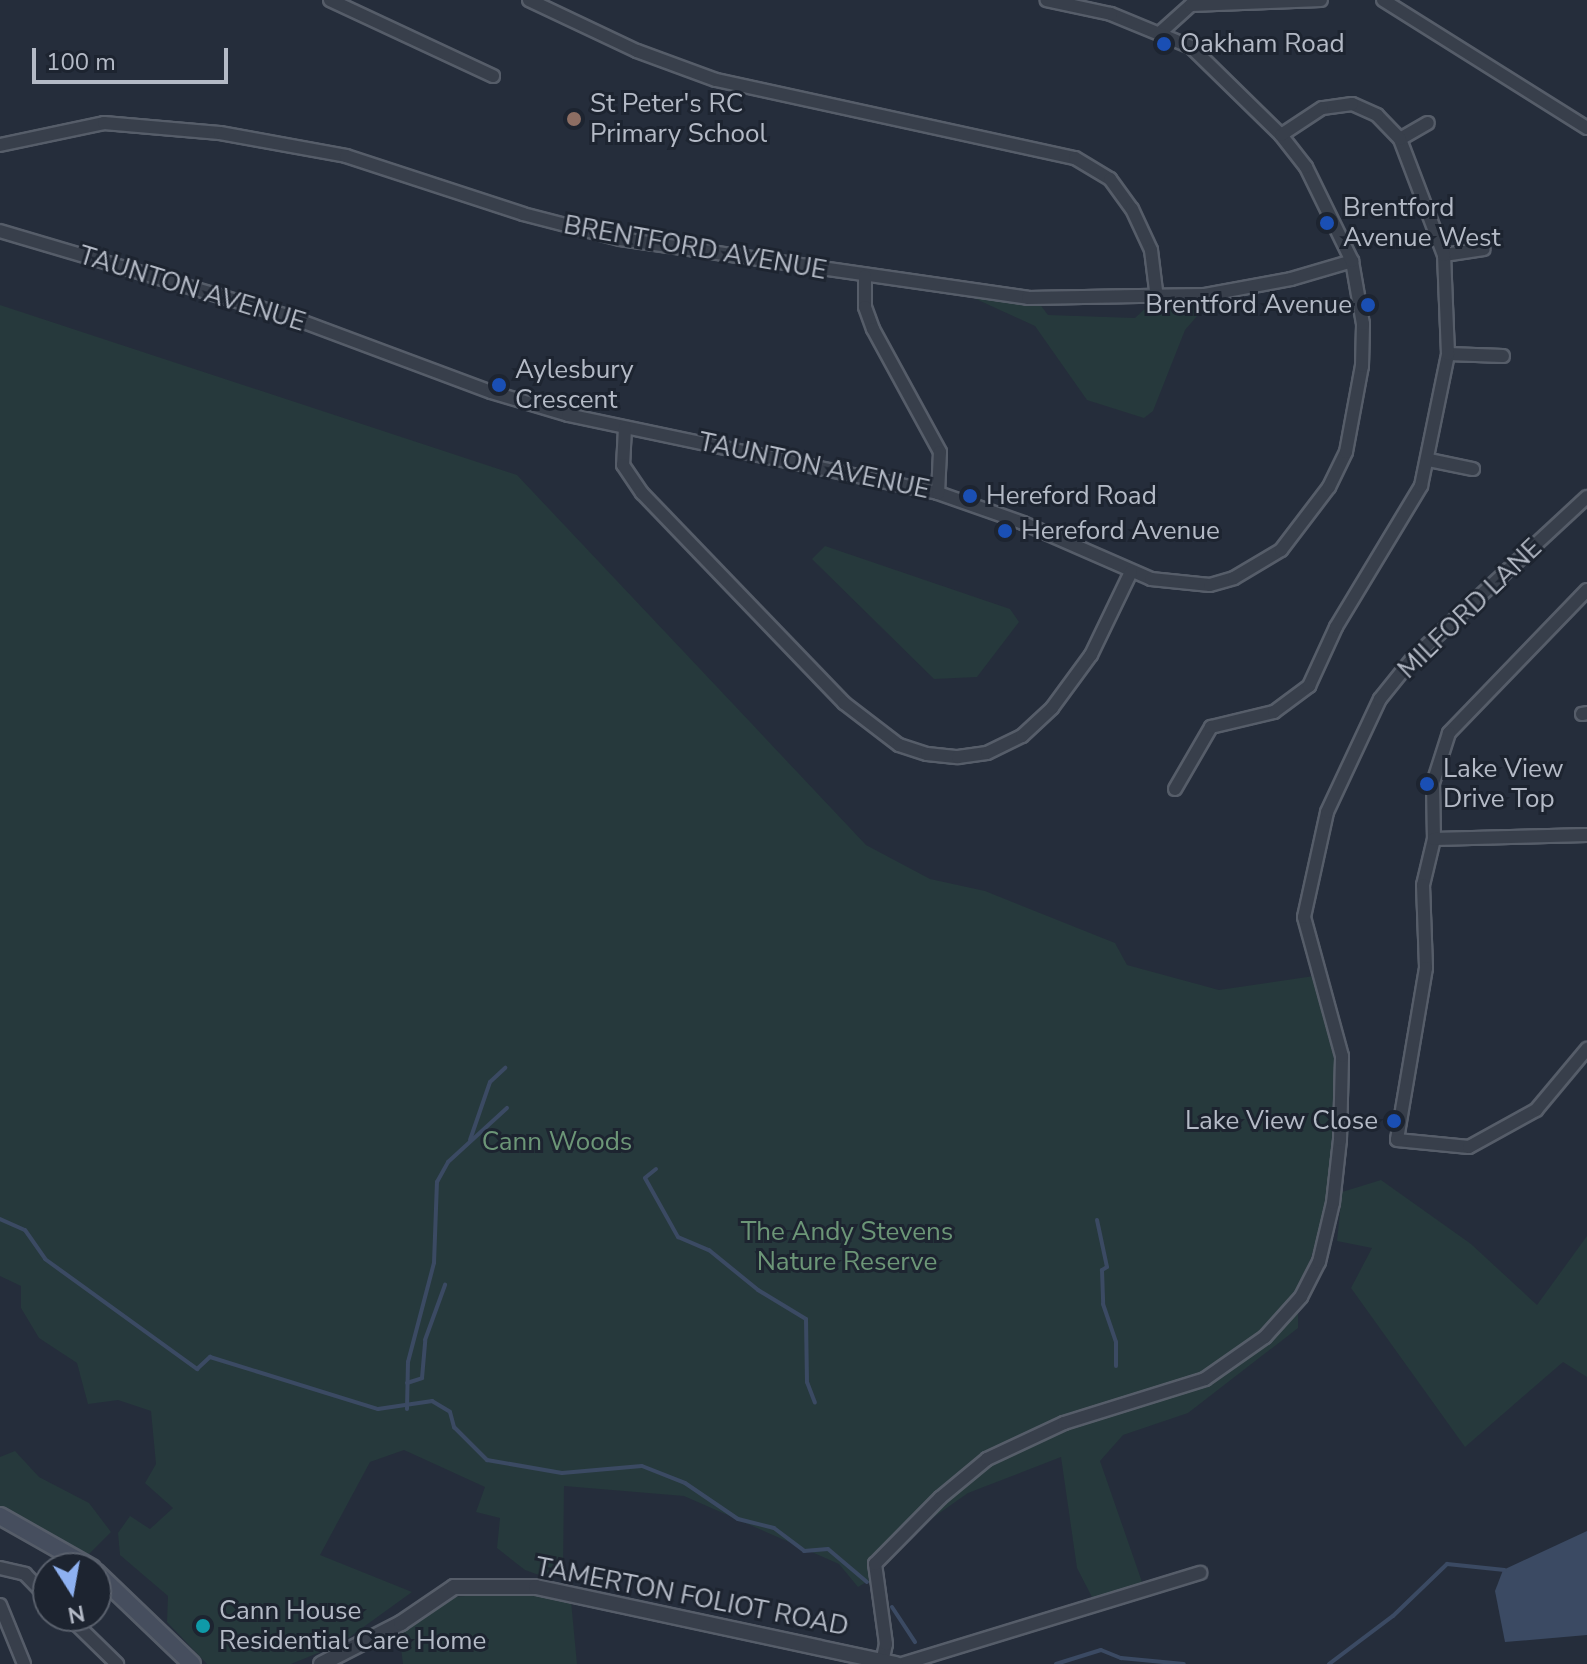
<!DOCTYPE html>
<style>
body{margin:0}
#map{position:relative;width:1587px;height:1664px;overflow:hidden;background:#252d3b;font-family:"Nunito Sans",sans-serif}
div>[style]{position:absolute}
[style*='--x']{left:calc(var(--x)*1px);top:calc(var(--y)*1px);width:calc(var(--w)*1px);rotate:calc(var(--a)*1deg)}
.green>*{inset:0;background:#26393c}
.water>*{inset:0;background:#3b4a63}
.stream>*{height:4px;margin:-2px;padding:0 2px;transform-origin:2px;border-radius:2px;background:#3b4a63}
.roads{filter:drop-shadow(2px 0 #565d69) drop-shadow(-2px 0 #565d69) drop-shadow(0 2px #565d69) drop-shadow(0 -2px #565d69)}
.minor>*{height:12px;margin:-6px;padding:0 6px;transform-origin:6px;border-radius:6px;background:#383f4b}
.tertiary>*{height:14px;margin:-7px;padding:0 7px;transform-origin:7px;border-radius:7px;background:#383f4b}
.secondary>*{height:16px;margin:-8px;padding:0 8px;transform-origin:8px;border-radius:8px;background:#464e5e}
.dots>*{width:22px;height:22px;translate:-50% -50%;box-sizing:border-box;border:4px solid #1d2430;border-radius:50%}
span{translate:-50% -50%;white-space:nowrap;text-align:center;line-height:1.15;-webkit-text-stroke:6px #1d2430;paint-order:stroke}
.poi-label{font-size:26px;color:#b4bac6}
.left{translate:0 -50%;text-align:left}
.right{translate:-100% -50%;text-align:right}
.street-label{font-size:26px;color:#b4bac6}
.park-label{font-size:26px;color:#6c9677}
.north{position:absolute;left:32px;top:1552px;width:80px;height:80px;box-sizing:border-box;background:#1d2430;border:2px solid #59606c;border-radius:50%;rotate:169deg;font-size:22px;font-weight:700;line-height:32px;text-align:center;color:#b4bac6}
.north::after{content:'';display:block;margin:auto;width:28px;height:36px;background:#8eb1f1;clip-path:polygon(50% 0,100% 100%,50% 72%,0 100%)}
.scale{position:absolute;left:32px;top:48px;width:196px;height:36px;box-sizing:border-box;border:4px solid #b4bac6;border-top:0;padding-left:10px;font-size:24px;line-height:28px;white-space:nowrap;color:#b4bac6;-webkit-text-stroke:6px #1d2430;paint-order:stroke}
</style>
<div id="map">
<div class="green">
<i style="clip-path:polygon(965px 294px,1039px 303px,1048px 315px,1135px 318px,1149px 305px,1211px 300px,1185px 330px,1153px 411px,1144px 418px,1087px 400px,1035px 326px)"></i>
<i style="clip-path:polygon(0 305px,517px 475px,866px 845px,930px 879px,985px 891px,1115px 943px,1127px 965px,1219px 990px,1314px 976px,1339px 1057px,1334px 1185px,1298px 1298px,1298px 1328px,1188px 1413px,1123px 1435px,1100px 1461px,1142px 1582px,1094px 1601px,1077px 1568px,1061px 1457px,968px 1493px,891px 1547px,880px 1574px,858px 1587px,839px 1564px,684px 1496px,564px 1486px,563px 1571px,550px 1579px,525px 1570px,497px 1548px,500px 1518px,476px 1512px,485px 1487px,404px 1450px,370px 1462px,320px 1555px,412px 1592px,340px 1644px,291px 1664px,207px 1664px,167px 1622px,168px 1596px,120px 1555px,118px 1533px,130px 1516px,150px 1529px,173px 1508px,145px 1483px,156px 1464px,151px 1411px,118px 1400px,88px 1404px,77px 1363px,39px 1338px,21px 1308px,21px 1286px,0 1276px)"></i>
<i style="clip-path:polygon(825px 546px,1010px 609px,1019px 622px,977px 677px,934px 679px,812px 559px)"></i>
<i style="clip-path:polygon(1381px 1180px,1471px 1244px,1537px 1305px,1587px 1236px,1587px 1377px,1563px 1362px,1465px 1447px,1351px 1288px,1372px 1248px,1337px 1241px,1342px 1192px)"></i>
<i style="clip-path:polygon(15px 1451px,39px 1477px,89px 1503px,111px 1532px,85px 1558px,0 1511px,0 1457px)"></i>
<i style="clip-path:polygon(531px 1592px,571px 1601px,577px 1664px,403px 1664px,399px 1632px,449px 1597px)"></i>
</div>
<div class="water">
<i style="clip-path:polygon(1587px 1531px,1587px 1635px,1505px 1642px,1495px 1591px,1503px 1570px)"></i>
</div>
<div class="stream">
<i style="--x:470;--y:1140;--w:61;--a:-71"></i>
<i style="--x:490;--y:1082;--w:21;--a:-43"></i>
<i style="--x:656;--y:1169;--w:14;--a:141"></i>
<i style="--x:645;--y:1178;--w:68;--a:60.8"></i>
<i style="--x:678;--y:1237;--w:34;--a:23"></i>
<i style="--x:709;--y:1250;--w:63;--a:39.2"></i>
<i style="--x:758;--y:1290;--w:56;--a:31.1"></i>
<i style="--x:806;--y:1319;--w:63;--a:89.1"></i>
<i style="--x:807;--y:1382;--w:22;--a:69"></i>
<i style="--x:0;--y:1219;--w:27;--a:24"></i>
<i style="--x:25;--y:1230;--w:35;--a:55"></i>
<i style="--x:45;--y:1259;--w:188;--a:35.9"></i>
<i style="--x:197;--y:1369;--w:18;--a:-43"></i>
<i style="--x:210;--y:1357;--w:176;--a:17.2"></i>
<i style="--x:378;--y:1409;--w:55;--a:-8.4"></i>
<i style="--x:432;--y:1401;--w:21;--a:31"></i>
<i style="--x:450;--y:1412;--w:16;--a:75"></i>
<i style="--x:454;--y:1427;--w:47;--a:45"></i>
<i style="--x:487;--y:1460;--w:76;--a:9.8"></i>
<i style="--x:562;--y:1473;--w:80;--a:-5"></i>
<i style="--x:642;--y:1466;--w:46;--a:21.6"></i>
<i style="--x:685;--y:1483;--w:64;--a:34.2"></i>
<i style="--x:738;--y:1519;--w:37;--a:14"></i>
<i style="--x:774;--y:1528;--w:38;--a:37"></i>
<i style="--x:804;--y:1551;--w:24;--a:-5"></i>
<i style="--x:828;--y:1549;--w:51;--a:40.2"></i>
<i style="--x:1097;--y:1220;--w:48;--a:78"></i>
<i style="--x:1107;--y:1267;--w:6;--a:149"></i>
<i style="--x:1102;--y:1270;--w:34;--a:88"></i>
<i style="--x:1103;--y:1304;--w:40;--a:71.1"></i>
<i style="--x:1116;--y:1342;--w:24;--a:90"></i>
<i style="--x:407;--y:1383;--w:16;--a:-18"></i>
<i style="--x:422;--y:1378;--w:38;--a:-85"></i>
<i style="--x:425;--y:1340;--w:59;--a:-70"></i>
<i style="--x:407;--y:1409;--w:47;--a:-88.8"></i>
<i style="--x:408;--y:1362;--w:102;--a:-75.3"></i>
<i style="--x:434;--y:1263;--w:81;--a:-87.9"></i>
<i style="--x:437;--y:1182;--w:23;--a:-61"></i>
<i style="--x:448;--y:1162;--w:80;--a:-42.5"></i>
<i style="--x:892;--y:1607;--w:42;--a:56.7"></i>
<i style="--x:1056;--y:1664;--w:47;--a:-17.3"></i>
<i style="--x:1101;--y:1650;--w:22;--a:22"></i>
<i style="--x:1121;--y:1658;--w:63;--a:5.4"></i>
<i style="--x:1329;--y:1664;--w:80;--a:-36.9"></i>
<i style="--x:1393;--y:1616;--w:75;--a:-43.9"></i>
<i style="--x:1447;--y:1564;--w:58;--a:5.9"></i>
</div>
<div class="roads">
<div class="minor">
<i style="--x:330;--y:0;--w:180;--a:25"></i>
<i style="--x:529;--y:0;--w:119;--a:25.3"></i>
<i style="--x:637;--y:51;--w:84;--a:20.2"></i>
<i style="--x:716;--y:80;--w:367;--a:12.3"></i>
<i style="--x:1075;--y:158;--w:41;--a:31"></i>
<i style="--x:1110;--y:179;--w:37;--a:54"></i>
<i style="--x:1132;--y:209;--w:45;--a:65.1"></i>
<i style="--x:1151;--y:250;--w:49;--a:83"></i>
<i style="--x:1383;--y:0;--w:241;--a:32.1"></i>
<i style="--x:1162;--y:31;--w:39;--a:-42"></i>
<i style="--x:1191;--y:5;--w:130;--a:-2.2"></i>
<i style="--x:1400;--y:139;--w:32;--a:-30"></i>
<i style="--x:0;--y:145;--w:106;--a:-11.9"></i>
<i style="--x:104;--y:123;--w:116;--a:4.9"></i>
<i style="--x:220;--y:133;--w:128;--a:10.3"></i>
<i style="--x:346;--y:156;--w:186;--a:18.1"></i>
<i style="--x:523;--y:214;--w:100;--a:14.5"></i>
<i style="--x:620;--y:239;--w:412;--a:8.2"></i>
<i style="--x:1028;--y:298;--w:177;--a:-1"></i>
<i style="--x:1205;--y:295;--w:87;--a:-10.5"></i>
<i style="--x:1291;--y:279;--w:64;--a:-16.4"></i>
<i style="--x:0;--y:231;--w:306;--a:16.5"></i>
<i style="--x:293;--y:318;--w:211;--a:20.5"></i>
<i style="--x:491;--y:392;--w:80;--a:16.6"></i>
<i style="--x:568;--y:415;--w:378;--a:11.9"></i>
<i style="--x:938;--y:493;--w:90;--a:19.4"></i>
<i style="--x:1023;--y:523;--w:140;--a:23.6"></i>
<i style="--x:1151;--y:579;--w:59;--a:5.8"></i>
<i style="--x:1210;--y:585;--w:25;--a:-16"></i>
<i style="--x:1234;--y:578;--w:55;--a:-30.8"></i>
<i style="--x:1281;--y:550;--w:79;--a:-52.7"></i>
<i style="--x:1329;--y:487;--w:39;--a:-64"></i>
<i style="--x:1346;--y:452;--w:87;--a:-79.5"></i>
<i style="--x:1362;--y:366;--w:42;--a:-88.6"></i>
<i style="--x:1363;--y:324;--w:64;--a:-99.9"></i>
<i style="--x:1352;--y:261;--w:105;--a:-116.1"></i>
<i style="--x:1306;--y:167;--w:41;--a:-128"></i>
<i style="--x:1281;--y:135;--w:126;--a:-135.6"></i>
<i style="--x:1191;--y:47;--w:87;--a:-157.6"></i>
<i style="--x:1111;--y:14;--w:66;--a:-167.8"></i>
<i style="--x:1444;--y:255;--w:40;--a:-8.5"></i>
<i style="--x:865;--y:276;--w:31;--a:90"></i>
<i style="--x:865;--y:307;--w:23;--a:70"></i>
<i style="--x:873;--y:329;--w:140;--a:61.4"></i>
<i style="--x:940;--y:452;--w:41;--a:92.8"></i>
<i style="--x:1448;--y:354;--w:55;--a:2.1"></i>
<i style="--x:625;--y:428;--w:37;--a:93"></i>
<i style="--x:623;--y:465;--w:34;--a:56"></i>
<i style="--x:642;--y:493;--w:291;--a:46.1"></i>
<i style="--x:844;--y:703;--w:69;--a:37.4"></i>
<i style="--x:899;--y:745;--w:29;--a:18"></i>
<i style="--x:927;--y:754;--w:31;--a:6"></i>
<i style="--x:958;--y:757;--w:29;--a:-8"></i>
<i style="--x:987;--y:753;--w:39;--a:-26"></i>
<i style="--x:1022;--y:736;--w:41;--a:-43"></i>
<i style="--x:1052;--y:708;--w:66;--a:-53.7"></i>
<i style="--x:1091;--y:655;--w:92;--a:-64.3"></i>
<i style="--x:1429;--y:460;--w:45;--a:11.6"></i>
<i style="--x:1587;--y:590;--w:199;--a:134"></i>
<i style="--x:1449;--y:733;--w:52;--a:107.7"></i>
<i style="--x:1433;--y:783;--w:56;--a:89"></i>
<i style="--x:1434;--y:839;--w:47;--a:103.4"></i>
<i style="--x:1423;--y:885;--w:83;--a:87.9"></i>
<i style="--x:1426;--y:968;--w:174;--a:99.6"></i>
<i style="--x:1397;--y:1140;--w:72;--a:5.6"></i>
<i style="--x:1469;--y:1147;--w:77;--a:-28.9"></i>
<i style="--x:1536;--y:1110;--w:80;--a:-50.1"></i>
<i style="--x:1582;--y:714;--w:5;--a:-11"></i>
<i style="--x:1175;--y:789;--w:72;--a:-59.9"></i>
<i style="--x:1211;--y:727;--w:65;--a:-13.4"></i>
<i style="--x:1274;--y:712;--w:44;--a:-36.6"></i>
<i style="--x:1309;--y:686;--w:65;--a:-65.4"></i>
<i style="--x:1336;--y:627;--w:165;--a:-58.9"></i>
<i style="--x:1421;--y:486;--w:135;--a:-78.4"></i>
<i style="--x:1448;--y:354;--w:99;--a:-92.3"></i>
<i style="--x:1444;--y:255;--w:124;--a:-110.8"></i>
<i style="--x:1400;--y:139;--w:33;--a:-134"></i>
<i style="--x:1377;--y:115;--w:27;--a:-156"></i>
<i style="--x:1352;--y:104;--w:30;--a:172"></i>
<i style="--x:1322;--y:108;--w:49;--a:146.6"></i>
<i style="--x:1434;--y:839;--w:153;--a:-1.5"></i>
<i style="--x:0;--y:1568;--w:26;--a:13"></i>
<i style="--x:25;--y:1574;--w:33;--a:46"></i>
<i style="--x:0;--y:1605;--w:64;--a:67.9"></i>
<i style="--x:68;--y:1616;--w:69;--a:44.4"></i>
<i style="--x:883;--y:1658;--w:14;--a:-78"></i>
<i style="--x:886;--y:1644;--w:81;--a:-97.8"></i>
<i style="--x:875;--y:1564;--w:93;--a:-45.4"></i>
<i style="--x:940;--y:1498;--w:61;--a:-39.7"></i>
<i style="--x:987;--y:1459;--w:85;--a:-25.1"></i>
<i style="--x:1064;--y:1423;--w:148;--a:-17.3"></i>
<i style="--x:1205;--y:1379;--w:73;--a:-35"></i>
<i style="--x:1265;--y:1337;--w:54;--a:-48"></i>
<i style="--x:1301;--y:1297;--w:39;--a:-63"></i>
<i style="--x:1319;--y:1262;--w:61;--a:-76.7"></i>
<i style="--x:1333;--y:1203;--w:63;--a:-83.7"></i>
<i style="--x:1340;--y:1140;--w:84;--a:-88.6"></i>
<i style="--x:1342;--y:1056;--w:144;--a:-105.3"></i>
<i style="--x:1304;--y:917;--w:107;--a:-77.6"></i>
<i style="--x:1327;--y:812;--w:125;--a:-64.9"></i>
<i style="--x:1380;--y:699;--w:53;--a:-51.2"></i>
<i style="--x:1413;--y:658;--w:237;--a:-42.8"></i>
<i style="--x:902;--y:1664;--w:312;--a:-17"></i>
</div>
<div class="tertiary">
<i style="--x:321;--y:1664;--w:90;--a:-27.1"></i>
<i style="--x:401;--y:1623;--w:64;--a:-34.2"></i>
<i style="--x:454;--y:1587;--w:82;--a:0"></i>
<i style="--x:536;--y:1587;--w:368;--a:12.1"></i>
</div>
<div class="secondary">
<i style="--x:0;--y:1516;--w:106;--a:29.5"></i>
<i style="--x:96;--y:1572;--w:133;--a:43.8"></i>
</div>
</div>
<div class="dots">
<i style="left:1164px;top:44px;background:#1a4fb4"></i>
<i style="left:574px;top:119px;background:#8d6e63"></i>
<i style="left:1327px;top:223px;background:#1a4fb4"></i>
<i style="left:1368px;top:305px;background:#1a4fb4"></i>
<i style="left:499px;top:385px;background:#1a4fb4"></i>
<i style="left:970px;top:496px;background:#1a4fb4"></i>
<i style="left:1005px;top:531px;background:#1a4fb4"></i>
<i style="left:1427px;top:784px;background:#1a4fb4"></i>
<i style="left:1394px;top:1121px;background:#1a4fb4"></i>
<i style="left:203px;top:1626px;background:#0f9aa8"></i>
</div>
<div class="poi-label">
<span class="left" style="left:1180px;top:44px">Oakham Road</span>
<span class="left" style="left:590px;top:119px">St Peter's RC<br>Primary School</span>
<span class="left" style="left:1343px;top:223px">Brentford<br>Avenue West</span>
<span class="right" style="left:1352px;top:305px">Brentford Avenue</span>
<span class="left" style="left:515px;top:385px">Aylesbury<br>Crescent</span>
<span class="left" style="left:986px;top:496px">Hereford Road</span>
<span class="left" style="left:1021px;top:531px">Hereford Avenue</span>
<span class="left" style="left:1443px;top:784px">Lake View<br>Drive Top</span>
<span class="right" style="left:1378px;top:1121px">Lake View Close</span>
<span class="left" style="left:219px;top:1626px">Cann House<br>Residential Care Home</span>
</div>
<div class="street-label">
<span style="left:695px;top:248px;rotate:10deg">BRENTFORD AVENUE</span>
<span style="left:192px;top:289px;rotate:17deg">TAUNTON AVENUE</span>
<span style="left:814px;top:466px;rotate:12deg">TAUNTON AVENUE</span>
<span style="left:1470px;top:609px;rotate:-44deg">MILFORD LANE</span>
<span style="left:692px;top:1597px;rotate:11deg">TAMERTON FOLIOT ROAD</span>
</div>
<div class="park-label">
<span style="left:557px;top:1142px">Cann Woods</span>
<span style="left:847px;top:1247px">The Andy Stevens<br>Nature Reserve</span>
</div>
<div class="north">N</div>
<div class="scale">100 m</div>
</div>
